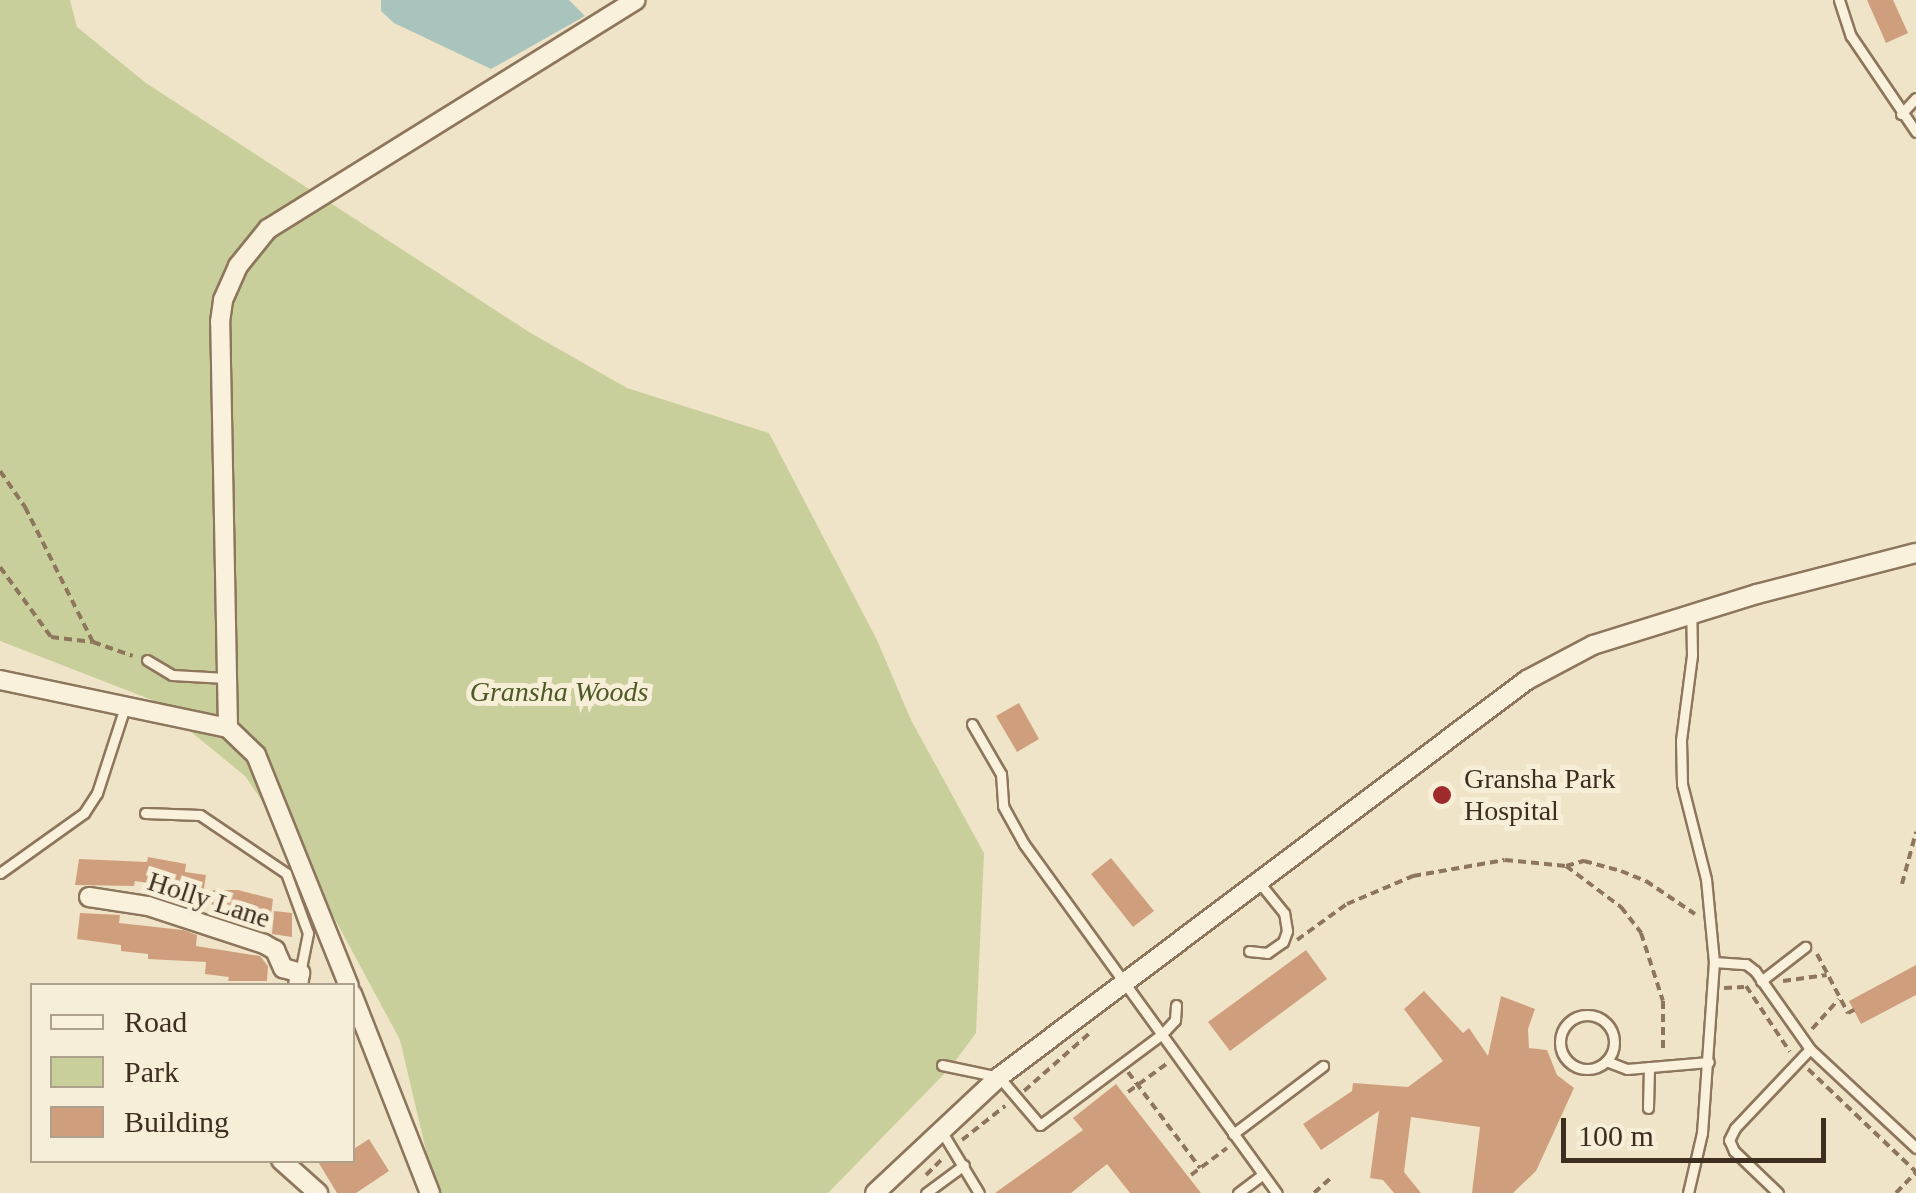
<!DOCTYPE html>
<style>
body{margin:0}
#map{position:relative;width:1916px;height:1193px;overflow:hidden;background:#f0e4c8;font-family:"Times New Roman",serif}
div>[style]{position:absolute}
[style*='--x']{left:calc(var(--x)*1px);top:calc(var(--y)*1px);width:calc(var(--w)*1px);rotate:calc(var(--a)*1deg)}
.green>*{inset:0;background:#c9cf9b}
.water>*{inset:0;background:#a9c4bc}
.building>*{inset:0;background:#cf9f7d}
.path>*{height:4px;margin-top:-2px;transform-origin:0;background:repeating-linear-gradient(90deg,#8d765c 0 8px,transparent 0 13px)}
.roads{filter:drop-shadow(2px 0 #8d765c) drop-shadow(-2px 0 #8d765c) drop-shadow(0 2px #8d765c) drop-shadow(0 -2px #8d765c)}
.service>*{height:9px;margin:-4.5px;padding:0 4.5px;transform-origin:4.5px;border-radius:4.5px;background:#faf1dc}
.service>.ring{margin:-4.5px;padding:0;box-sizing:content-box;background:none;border:9px solid #faf1dc;border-radius:50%}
.minor>*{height:18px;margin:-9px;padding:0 9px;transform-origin:9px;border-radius:9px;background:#faf1dc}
.dots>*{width:28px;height:28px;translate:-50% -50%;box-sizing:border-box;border:5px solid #f7eed8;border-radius:50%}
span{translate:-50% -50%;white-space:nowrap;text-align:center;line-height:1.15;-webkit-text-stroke:10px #f7eed8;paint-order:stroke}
.park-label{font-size:28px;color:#4d5a26;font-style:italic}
.poi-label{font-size:28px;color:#3d2e20}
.left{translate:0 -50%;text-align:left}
.street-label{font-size:28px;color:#3d2e20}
.legend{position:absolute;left:30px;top:983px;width:325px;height:180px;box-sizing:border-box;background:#f7eed8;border:2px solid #ada18e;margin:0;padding:12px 18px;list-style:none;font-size:30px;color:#3d2e20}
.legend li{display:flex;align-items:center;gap:20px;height:50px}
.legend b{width:50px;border:2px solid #ada18e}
.scale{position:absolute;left:1561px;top:1118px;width:265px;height:45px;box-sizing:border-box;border:5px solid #3d2e20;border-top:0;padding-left:12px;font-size:30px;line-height:35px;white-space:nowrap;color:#3d2e20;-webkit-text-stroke:8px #f7eed8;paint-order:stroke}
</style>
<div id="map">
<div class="green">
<i style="clip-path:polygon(0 0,70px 0,77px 27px,146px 83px,529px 332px,627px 388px,769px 433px,877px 640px,911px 720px,984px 853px,976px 1033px,950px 1068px,828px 1193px,436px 1193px,400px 1040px,308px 869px,245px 776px,152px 700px,0 641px)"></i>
</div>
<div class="water">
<i style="clip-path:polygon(381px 0,569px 0,585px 16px,491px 69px,394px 23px,381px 11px)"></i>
</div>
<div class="building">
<i style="clip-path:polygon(1867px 0,1893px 0,1908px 33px,1886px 43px)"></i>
<i style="clip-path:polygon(1019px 703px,1039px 739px,1017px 752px,996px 716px)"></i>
<i style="clip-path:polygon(148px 857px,186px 864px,185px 872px,206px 875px,202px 901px,186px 898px,188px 889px,135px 881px,134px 886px,75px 885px,79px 859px,147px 862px)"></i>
<i style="clip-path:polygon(1111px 858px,1154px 911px,1133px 927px,1091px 874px)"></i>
<i style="clip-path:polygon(213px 890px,238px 890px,273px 899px,270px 923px,211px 913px)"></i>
<i style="clip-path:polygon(274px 911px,292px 913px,292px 937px,272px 934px)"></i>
<i style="clip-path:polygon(80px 913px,120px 915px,119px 923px,183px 930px,197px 935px,196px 946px,260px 956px,268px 966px,267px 981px,228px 981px,229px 977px,205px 974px,206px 962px,148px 959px,148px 954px,121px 951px,121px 945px,77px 939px)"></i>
<i style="clip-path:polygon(1306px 950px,1327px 979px,1230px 1051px,1208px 1022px)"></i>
<i style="clip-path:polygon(1916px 965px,1916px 995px,1861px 1024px,1849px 1001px)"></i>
<i style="clip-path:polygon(1424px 991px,1463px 1033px,1469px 1028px,1488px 1056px,1501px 996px,1535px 1009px,1528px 1029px,1529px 1048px,1547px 1050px,1557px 1075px,1574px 1088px,1536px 1171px,1513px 1193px,1472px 1193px,1480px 1127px,1411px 1117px,1404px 1172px,1421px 1193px,1394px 1193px,1383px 1180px,1370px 1178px,1379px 1111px,1321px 1150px,1303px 1124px,1352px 1091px,1353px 1083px,1408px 1087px,1443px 1061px,1404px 1009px)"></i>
<i style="clip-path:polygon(1116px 1084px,1201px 1193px,1130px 1193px,1107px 1164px,1071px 1193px,995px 1193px,1083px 1130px,1073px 1118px)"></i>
<i style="clip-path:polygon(369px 1139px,389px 1171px,356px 1193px,337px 1193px,317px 1160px,352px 1160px,352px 1150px)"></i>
</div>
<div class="path">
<i style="--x:0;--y:471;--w:44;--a:55.2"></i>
<i style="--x:25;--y:507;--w:151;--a:63.3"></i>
<i style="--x:0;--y:567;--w:87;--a:53.9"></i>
<i style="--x:51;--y:637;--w:42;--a:6.8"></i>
<i style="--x:93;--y:642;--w:42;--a:19.3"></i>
<i style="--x:1566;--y:866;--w:69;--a:36.7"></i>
<i style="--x:1621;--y:907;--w:33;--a:52"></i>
<i style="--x:1641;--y:933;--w:71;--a:72.1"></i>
<i style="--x:1663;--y:1001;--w:52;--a:90"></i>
<i style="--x:1902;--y:884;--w:54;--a:-74.9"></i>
<i style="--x:1297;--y:940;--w:62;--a:-35.8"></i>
<i style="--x:1347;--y:904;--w:72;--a:-23"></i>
<i style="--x:1413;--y:876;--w:93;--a:-9.9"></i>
<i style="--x:1505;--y:860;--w:61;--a:5.6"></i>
<i style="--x:1566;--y:866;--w:19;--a:-16"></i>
<i style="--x:1584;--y:861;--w:38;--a:15"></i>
<i style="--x:1621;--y:871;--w:27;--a:22"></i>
<i style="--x:1646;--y:881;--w:59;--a:34"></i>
<i style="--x:1817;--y:954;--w:67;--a:62.3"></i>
<i style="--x:1848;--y:1013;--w:7;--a:-27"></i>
<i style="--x:1783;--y:981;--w:44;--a:-7.8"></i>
<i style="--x:1746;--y:986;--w:79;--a:56.3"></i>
<i style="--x:1724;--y:988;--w:20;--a:-3"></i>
<i style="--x:1812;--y:1029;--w:40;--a:-48"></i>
<i style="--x:1808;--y:1069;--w:149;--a:43.6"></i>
<i style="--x:1128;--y:1072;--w:120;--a:53.1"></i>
<i style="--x:1024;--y:1091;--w:91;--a:-41.4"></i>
<i style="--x:1128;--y:1092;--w:51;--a:-36.2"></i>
<i style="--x:962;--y:1140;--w:55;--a:-38.3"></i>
<i style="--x:926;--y:1175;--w:25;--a:-45"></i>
<i style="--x:1191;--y:1175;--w:45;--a:-36.9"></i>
<i style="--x:1314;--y:1193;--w:24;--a:-42"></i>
<i style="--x:1896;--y:1193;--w:29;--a:-46"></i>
</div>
<div class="roads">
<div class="service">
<i style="--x:1839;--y:0;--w:38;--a:72"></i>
<i style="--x:1851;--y:36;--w:116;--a:55.9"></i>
<i style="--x:1901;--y:114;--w:22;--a:-47"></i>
<i style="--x:147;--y:660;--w:29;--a:31"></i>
<i style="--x:172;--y:675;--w:54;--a:3.2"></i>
<i style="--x:972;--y:724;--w:58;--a:59.9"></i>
<i style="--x:1001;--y:774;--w:32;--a:86"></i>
<i style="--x:1003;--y:806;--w:43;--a:61.1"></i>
<i style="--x:1024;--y:844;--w:431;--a:54.1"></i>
<i style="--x:145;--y:813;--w:55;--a:2.1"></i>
<i style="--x:200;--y:815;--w:104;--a:34"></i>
<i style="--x:286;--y:873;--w:64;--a:69.9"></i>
<i style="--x:308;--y:933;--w:41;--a:101.3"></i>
<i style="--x:0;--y:873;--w:103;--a:-35.5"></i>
<i style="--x:84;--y:813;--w:24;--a:-57"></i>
<i style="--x:97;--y:793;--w:90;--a:-72"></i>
<i style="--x:1249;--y:951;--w:18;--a:6"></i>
<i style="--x:1267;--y:953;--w:19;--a:-35"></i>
<i style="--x:1283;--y:942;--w:12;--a:-70"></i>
<i style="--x:1287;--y:931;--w:18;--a:-99"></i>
<i style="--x:1284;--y:913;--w:38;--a:-129"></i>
<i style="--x:1714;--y:962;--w:32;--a:4"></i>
<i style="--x:1746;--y:964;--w:11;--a:38"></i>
<i style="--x:1755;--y:971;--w:95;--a:54.8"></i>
<i style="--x:1810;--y:1049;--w:145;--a:43"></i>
<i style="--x:1761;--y:981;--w:56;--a:-37.7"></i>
<i class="ring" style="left:1560px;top:1015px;width:45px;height:45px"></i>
<i style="--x:1606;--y:1061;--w:22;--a:21"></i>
<i style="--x:1627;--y:1069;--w:82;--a:-4.9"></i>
<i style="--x:942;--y:1065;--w:58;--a:11.9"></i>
<i style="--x:999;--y:1077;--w:63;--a:49.5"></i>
<i style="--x:1040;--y:1125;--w:152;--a:-36.7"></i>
<i style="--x:1162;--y:1034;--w:19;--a:-47"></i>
<i style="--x:1175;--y:1020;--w:15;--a:-86"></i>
<i style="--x:1648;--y:1108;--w:41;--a:-88.6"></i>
<i style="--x:942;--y:1132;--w:71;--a:58.8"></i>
<i style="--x:1233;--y:1134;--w:113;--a:-37.1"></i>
<i style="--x:926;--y:1193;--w:47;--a:-36.4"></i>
<i style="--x:1238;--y:1193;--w:31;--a:-37"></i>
<i style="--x:1688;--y:1193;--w:62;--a:-76.9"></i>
<i style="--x:1702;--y:1133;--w:171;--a:-86"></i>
<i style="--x:1714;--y:962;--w:83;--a:-95.5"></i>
<i style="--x:1706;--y:879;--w:98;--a:-104.2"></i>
<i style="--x:1682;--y:784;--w:44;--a:-91.3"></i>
<i style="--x:1681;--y:740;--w:86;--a:-82.6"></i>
<i style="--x:1692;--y:655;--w:39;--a:-91"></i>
<i style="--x:1778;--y:1193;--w:61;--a:-136.3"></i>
<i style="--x:1734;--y:1151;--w:12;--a:-114"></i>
<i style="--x:1729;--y:1140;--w:13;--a:-63"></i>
<i style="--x:1735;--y:1128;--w:109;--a:-46.5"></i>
</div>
<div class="minor">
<i style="--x:0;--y:680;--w:233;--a:11.9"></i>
<i style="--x:228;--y:728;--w:39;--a:44"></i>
<i style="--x:256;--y:755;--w:249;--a:68.1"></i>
<i style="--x:228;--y:728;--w:406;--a:-91.1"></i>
<i style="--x:220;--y:322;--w:22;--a:-82"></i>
<i style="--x:223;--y:300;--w:37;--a:-66"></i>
<i style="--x:238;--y:266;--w:48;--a:-51"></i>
<i style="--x:268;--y:229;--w:433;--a:-31.9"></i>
<i style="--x:89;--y:897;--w:60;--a:8.7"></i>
<i style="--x:148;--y:906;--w:122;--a:18.1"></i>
<i style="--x:264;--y:944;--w:13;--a:29"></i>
<i style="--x:275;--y:950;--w:20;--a:66"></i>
<i style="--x:283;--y:968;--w:18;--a:16"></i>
<i style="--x:300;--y:973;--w:13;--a:99"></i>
<i style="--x:352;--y:994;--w:214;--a:68.6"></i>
<i style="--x:281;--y:1160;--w:50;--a:41.7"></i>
<i style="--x:875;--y:1193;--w:170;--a:-43.1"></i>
<i style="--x:999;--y:1077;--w:661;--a:-36.94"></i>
<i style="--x:1527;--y:680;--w:75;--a:-27.9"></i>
<i style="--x:1593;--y:645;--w:172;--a:-17.3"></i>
<i style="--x:1757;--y:594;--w:164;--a:-14.5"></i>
</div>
</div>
<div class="dots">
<i style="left:1442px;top:795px;background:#9e2a2b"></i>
</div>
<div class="park-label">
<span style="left:559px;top:692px">Gransha Woods</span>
</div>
<div class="poi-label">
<span class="left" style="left:1464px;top:795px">Gransha Park<br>Hospital</span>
</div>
<div class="street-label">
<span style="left:209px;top:900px;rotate:18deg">Holly Lane</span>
</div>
<ul class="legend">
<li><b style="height:12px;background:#faf1dc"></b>Road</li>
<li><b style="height:28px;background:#c9cf9b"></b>Park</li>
<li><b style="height:28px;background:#cf9f7d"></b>Building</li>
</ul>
<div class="scale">100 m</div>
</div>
